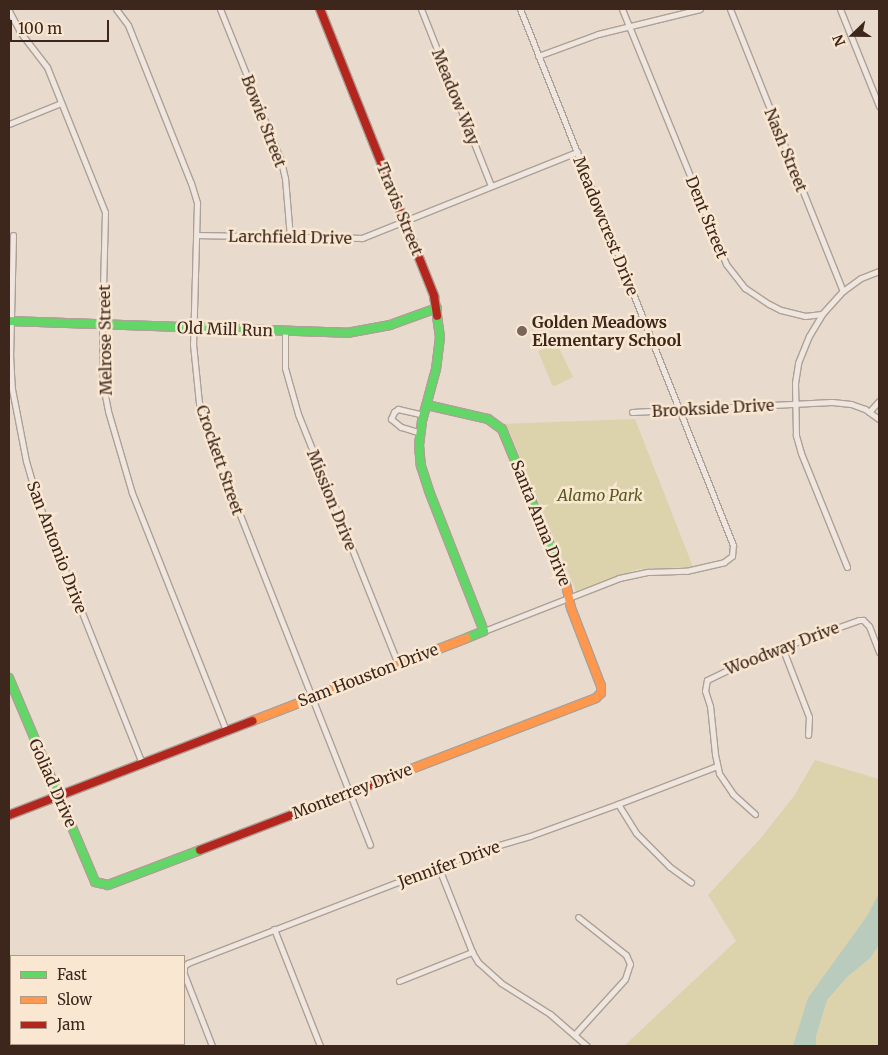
<!DOCTYPE html>
<style>
body{margin:0}
#map{position:relative;width:888px;height:1055px;overflow:hidden;background:#e8dacc;font-family:Merriweather,serif}
div>[style]{position:absolute}
[style*='--x']{left:calc(var(--x)*1px);top:calc(var(--y)*1px);width:calc(var(--w)*1px);rotate:calc(var(--a)*1deg)}
.green>*{inset:0;background:#dcd3ad}
.water>*{inset:0;background:#b8cbbc}
.roads{filter:drop-shadow(1px 0 #ada096) drop-shadow(-1px 0 #ada096) drop-shadow(0 1px #ada096) drop-shadow(0 -1px #ada096)}
.street>*{height:5px;margin:-2.5px;padding:0 2.5px;transform-origin:2.5px;border-radius:2.5px;background:#efe7df}
.fast>*{height:8px;margin:-4px;padding:0 4px;transform-origin:4px;border-radius:4px;background:#63d668}
.slow>*{height:8px;margin:-4px;padding:0 4px;transform-origin:4px;border-radius:4px;background:#ff974d}
.jam>*{height:8px;margin:-4px;padding:0 4px;transform-origin:4px;border-radius:4px;background:#b3261e}
.dots>*{width:14px;height:14px;translate:-50% -50%;box-sizing:border-box;border:2px solid #f9e7d1;border-radius:50%}
span{translate:-50% -50%;white-space:nowrap;text-align:center;line-height:1.15;-webkit-text-stroke:5px #f9e7d1;paint-order:stroke}
.street-label{font-size:16px;color:#3d261c}
.poi-label{font-size:16px;color:#3d261c;font-weight:700}
.left{translate:0 -50%;text-align:left}
.park-label{font-size:16px;color:#585c20;font-style:italic}
.frame{position:absolute;inset:0;border:10px solid #3d261c;pointer-events:none}
.legend{position:absolute;left:10px;top:955px;width:175px;height:90px;box-sizing:border-box;background:#f9e7d1;border:1px solid #ae9a89;margin:0;padding:6px 9px;list-style:none;font-size:15px;color:#3d261c}
.legend li{display:flex;align-items:center;gap:10px;height:25px}
.legend b{width:25px;border:1px solid #ae9a89}
.north{position:absolute;left:828px;top:10px;width:50px;height:50px;-webkit-text-stroke:4px #f9e7d1;paint-order:stroke;rotate:248deg;font-size:14px;font-weight:700;line-height:20px;text-align:center;color:#3d261c}
.north::after{content:'';display:block;margin:auto;width:18px;height:22px;background:#3d261c;clip-path:polygon(50% 0,100% 100%,50% 72%,0 100%)}
.scale{position:absolute;left:10px;top:20px;width:99px;height:22px;box-sizing:border-box;border:2px solid #3d261c;border-top:0;padding-left:6px;font-size:15px;line-height:18px;white-space:nowrap;color:#3d261c;-webkit-text-stroke:4px #f9e7d1;paint-order:stroke}
</style>
<div id="map">
<div class="green">
<i style="clip-path:polygon(557px 344px,573px 377px,555px 386px,552px 385px,538px 351px)"></i>
<i style="clip-path:polygon(635px 419px,693px 567px,638px 569px,576px 591px,510px 433px,504px 424px)"></i>
<i style="clip-path:polygon(815px 760px,879px 779px,879px 1046px,624px 1046px,736px 941px,708px 895px,760px 839px,794px 796px)"></i>
</div>
<div class="water">
<i style="clip-path:polygon(879px 893px,879px 945px,870px 958px,847px 977px,827px 1000px,816px 1036px,816px 1046px,793px 1046px,808px 998px,867px 916px)"></i>
</div>
<div class="roads">
<div class="street">
<i style="--x:116;--y:9;--w:20;--a:53"></i>
<i style="--x:128;--y:25;--w:170;--a:68.3"></i>
<i style="--x:191;--y:183;--w:21;--a:73"></i>
<i style="--x:197;--y:203;--w:141;--a:91.6"></i>
<i style="--x:193;--y:344;--w:59;--a:84.2"></i>
<i style="--x:199;--y:403;--w:24;--a:75"></i>
<i style="--x:205;--y:426;--w:450;--a:68.5"></i>
<i style="--x:220;--y:9;--w:164;--a:68.1"></i>
<i style="--x:281;--y:161;--w:17;--a:77"></i>
<i style="--x:285;--y:178;--w:60;--a:85.2"></i>
<i style="--x:421;--y:9;--w:190;--a:68.4"></i>
<i style="--x:622;--y:9;--w:275;--a:67.8"></i>
<i style="--x:726;--y:264;--w:31;--a:52"></i>
<i style="--x:745;--y:288;--w:29;--a:34"></i>
<i style="--x:769;--y:304;--w:13;--a:27"></i>
<i style="--x:781;--y:310;--w:25;--a:14"></i>
<i style="--x:805;--y:316;--w:17;--a:-7"></i>
<i style="--x:730;--y:9;--w:304;--a:68.2"></i>
<i style="--x:840;--y:9;--w:105;--a:68.1"></i>
<i style="--x:9;--y:11;--w:24;--a:62"></i>
<i style="--x:20;--y:32;--w:44;--a:52.4"></i>
<i style="--x:47;--y:67;--w:156;--a:68.2"></i>
<i style="--x:105;--y:212;--w:112;--a:91.5"></i>
<i style="--x:102;--y:324;--w:61;--a:89.1"></i>
<i style="--x:103;--y:385;--w:26;--a:79"></i>
<i style="--x:108;--y:411;--w:85;--a:73.7"></i>
<i style="--x:132;--y:493;--w:256;--a:68.4"></i>
<i style="--x:538;--y:56;--w:64;--a:-20.1"></i>
<i style="--x:598;--y:34;--w:105;--a:-13.8"></i>
<i style="--x:9;--y:124;--w:56;--a:-22"></i>
<i style="--x:13;--y:235;--w:119;--a:91.4"></i>
<i style="--x:10;--y:354;--w:35;--a:87"></i>
<i style="--x:12;--y:389;--w:73;--a:79"></i>
<i style="--x:26;--y:461;--w:43;--a:73.7"></i>
<i style="--x:38;--y:502;--w:281;--a:68.3"></i>
<i style="--x:197;--y:235;--w:165;--a:1"></i>
<i style="--x:362;--y:238;--w:232;--a:-21.8"></i>
<i style="--x:285;--y:331;--w:37;--a:90"></i>
<i style="--x:285;--y:368;--w:48;--a:74.2"></i>
<i style="--x:298;--y:414;--w:269;--a:68.2"></i>
<i style="--x:632;--y:412;--w:200;--a:-2.9"></i>
<i style="--x:832;--y:402;--w:19;--a:6"></i>
<i style="--x:851;--y:404;--w:15;--a:20"></i>
<i style="--x:865;--y:409;--w:17;--a:36"></i>
<i style="--x:869;--y:412;--w:15;--a:-48"></i>
<i style="--x:421;--y:433;--w:21;--a:-163"></i>
<i style="--x:401;--y:427;--w:13;--a:-141"></i>
<i style="--x:391;--y:419;--w:8;--a:-67"></i>
<i style="--x:394;--y:412;--w:5;--a:-37"></i>
<i style="--x:398;--y:409;--w:26;--a:13"></i>
<i style="--x:847;--y:567;--w:123;--a:-112"></i>
<i style="--x:801;--y:453;--w:19;--a:-106"></i>
<i style="--x:796;--y:435;--w:52;--a:-91.1"></i>
<i style="--x:795;--y:383;--w:20;--a:-81"></i>
<i style="--x:798;--y:363;--w:29;--a:-68"></i>
<i style="--x:809;--y:336;--w:26;--a:-59"></i>
<i style="--x:822;--y:314;--w:31;--a:-48"></i>
<i style="--x:843;--y:291;--w:22;--a:-36"></i>
<i style="--x:861;--y:278;--w:19;--a:-21"></i>
<i style="--x:484;--y:631;--w:145;--a:-21.4"></i>
<i style="--x:619;--y:578;--w:30;--a:-12"></i>
<i style="--x:648;--y:572;--w:38;--a:-2"></i>
<i style="--x:686;--y:571;--w:39;--a:-13"></i>
<i style="--x:724;--y:562;--w:10;--a:-37"></i>
<i style="--x:732;--y:556;--w:11;--a:-85"></i>
<i style="--x:733;--y:545;--w:577;--a:-111.67"></i>
<i style="--x:782;--y:647;--w:75;--a:68.9"></i>
<i style="--x:809;--y:717;--w:18;--a:93"></i>
<i style="--x:618;--y:804;--w:34;--a:58"></i>
<i style="--x:636;--y:833;--w:48;--a:45"></i>
<i style="--x:670;--y:867;--w:26;--a:36"></i>
<i style="--x:755;--y:814;--w:30;--a:-138"></i>
<i style="--x:733;--y:794;--w:25;--a:-124"></i>
<i style="--x:719;--y:773;--w:19;--a:-102"></i>
<i style="--x:715;--y:754;--w:48;--a:-95.9"></i>
<i style="--x:710;--y:706;--w:16;--a:-108"></i>
<i style="--x:705;--y:691;--w:11;--a:-80"></i>
<i style="--x:707;--y:680;--w:53;--a:-25.6"></i>
<i style="--x:755;--y:657;--w:110;--a:-19.6"></i>
<i style="--x:859;--y:620;--w:4;--a:0"></i>
<i style="--x:863;--y:620;--w:8;--a:45"></i>
<i style="--x:869;--y:626;--w:28;--a:69"></i>
<i style="--x:438;--y:866;--w:92;--a:68.4"></i>
<i style="--x:472;--y:952;--w:12;--a:59"></i>
<i style="--x:478;--y:962;--w:31;--a:42"></i>
<i style="--x:501;--y:983;--w:58;--a:32.3"></i>
<i style="--x:550;--y:1014;--w:49;--a:40.9"></i>
<i style="--x:274;--y:929;--w:126;--a:68.5"></i>
<i style="--x:184;--y:971;--w:5;--a:-90"></i>
<i style="--x:184;--y:966;--w:5;--a:-37"></i>
<i style="--x:188;--y:963;--w:308;--a:-21.1"></i>
<i style="--x:475;--y:852;--w:57;--a:-16.2"></i>
<i style="--x:530;--y:836;--w:94;--a:-20"></i>
<i style="--x:618;--y:804;--w:106;--a:-21"></i>
<i style="--x:184;--y:974;--w:77;--a:68.7"></i>
<i style="--x:399;--y:981;--w:79;--a:-21.7"></i>
<i style="--x:575;--y:1034;--w:74;--a:-47.7"></i>
<i style="--x:625;--y:979;--w:16;--a:-72"></i>
<i style="--x:630;--y:964;--w:10;--a:-114"></i>
<i style="--x:626;--y:955;--w:61;--a:-141.6"></i>
</div>
<div class="fast">
<i style="--x:437;--y:316;--w:21;--a:82"></i>
<i style="--x:440;--y:337;--w:32;--a:97"></i>
<i style="--x:436;--y:369;--w:54;--a:105.1"></i>
<i style="--x:422;--y:421;--w:24;--a:97"></i>
<i style="--x:419;--y:445;--w:21;--a:85"></i>
<i style="--x:421;--y:466;--w:26;--a:72"></i>
<i style="--x:429;--y:491;--w:150;--a:68.6"></i>
<i style="--x:484;--y:631;--w:18;--a:158"></i>
<i style="--x:9;--y:321;--w:338;--a:2"></i>
<i style="--x:347;--y:333;--w:44;--a:-10.5"></i>
<i style="--x:390;--y:325;--w:50;--a:-19.9"></i>
<i style="--x:427;--y:405;--w:63;--a:12.9"></i>
<i style="--x:488;--y:419;--w:17;--a:36"></i>
<i style="--x:502;--y:429;--w:149;--a:67.6"></i>
<i style="--x:9;--y:678;--w:221;--a:67.1"></i>
<i style="--x:95;--y:882;--w:13;--a:13"></i>
<i style="--x:108;--y:885;--w:98;--a:-20.8"></i>
<i style="--x:9;--y:978;--w:6;--a:72"></i>
<i style="--x:9;--y:999;--w:3;--a:-45"></i>
<i style="--x:9;--y:1019;--w:7;--a:74"></i>
<i style="--x:34;--y:1044;--w:2;--a:63"></i>
</div>
<div class="slow">
<i style="--x:252;--y:721;--w:230;--a:-21.1"></i>
<i style="--x:380;--y:781;--w:231;--a:-21"></i>
<i style="--x:596;--y:698;--w:7;--a:-45"></i>
<i style="--x:601;--y:693;--w:7;--a:-90"></i>
<i style="--x:601;--y:686;--w:84;--a:-111"></i>
<i style="--x:571;--y:608;--w:24;--a:-102"></i>
<i style="--x:566;--y:585;--w:19;--a:-111"></i>
<i style="--x:18;--y:1044;--w:2;--a:63"></i>
</div>
<div class="jam">
<i style="--x:320;--y:9;--w:309;--a:68.3"></i>
<i style="--x:434;--y:296;--w:20;--a:81"></i>
<i style="--x:9;--y:815;--w:261;--a:-21.1"></i>
<i style="--x:200;--y:850;--w:193;--a:-21"></i>
</div>
</div>
<div class="dots">
<i style="left:522px;top:331px;background:#79655a"></i>
</div>
<div class="street-label">
<span style="left:456px;top:97px;rotate:68deg">Meadow Way</span>
<span style="left:264px;top:121px;rotate:69deg">Bowie Street</span>
<span style="left:786px;top:150px;rotate:68deg">Nash Street</span>
<span style="left:400px;top:209px;rotate:68deg">Travis Street</span>
<span style="left:707px;top:217px;rotate:68deg">Dent Street</span>
<span style="left:606px;top:226px;rotate:68deg">Meadowcrest Drive</span>
<span style="left:290px;top:237px;rotate:1deg">Larchfield Drive</span>
<span style="left:225px;top:329px;rotate:2deg">Old Mill Run</span>
<span style="left:105px;top:340px;rotate:-91deg">Melrose Street</span>
<span style="left:713px;top:408px;rotate:-3deg">Brookside Drive</span>
<span style="left:220px;top:460px;rotate:71deg">Crockett Street</span>
<span style="left:332px;top:500px;rotate:68deg">Mission Drive</span>
<span style="left:541px;top:523px;rotate:68deg">Santa Anna Drive</span>
<span style="left:57px;top:547px;rotate:69deg">San Antonio Drive</span>
<span style="left:782px;top:648px;rotate:-21deg">Woodway Drive</span>
<span style="left:368px;top:675px;rotate:-21deg">Sam Houston Drive</span>
<span style="left:53px;top:783px;rotate:66deg">Goliad Drive</span>
<span style="left:352px;top:791px;rotate:-21deg">Monterrey Drive</span>
<span style="left:449px;top:864px;rotate:-20deg">Jennifer Drive</span>
</div>
<div class="poi-label">
<span class="left" style="left:532px;top:331px">Golden Meadows<br>Elementary School</span>
</div>
<div class="park-label">
<span style="left:600px;top:495px">Alamo Park</span>
</div>
<div class="frame"></div>
<ul class="legend">
<li><b style="height:6px;background:#63d668"></b>Fast</li>
<li><b style="height:6px;background:#ff974d"></b>Slow</li>
<li><b style="height:6px;background:#b3261e"></b>Jam</li>
</ul>
<div class="north">N</div>
<div class="scale">100 m</div>
</div>
